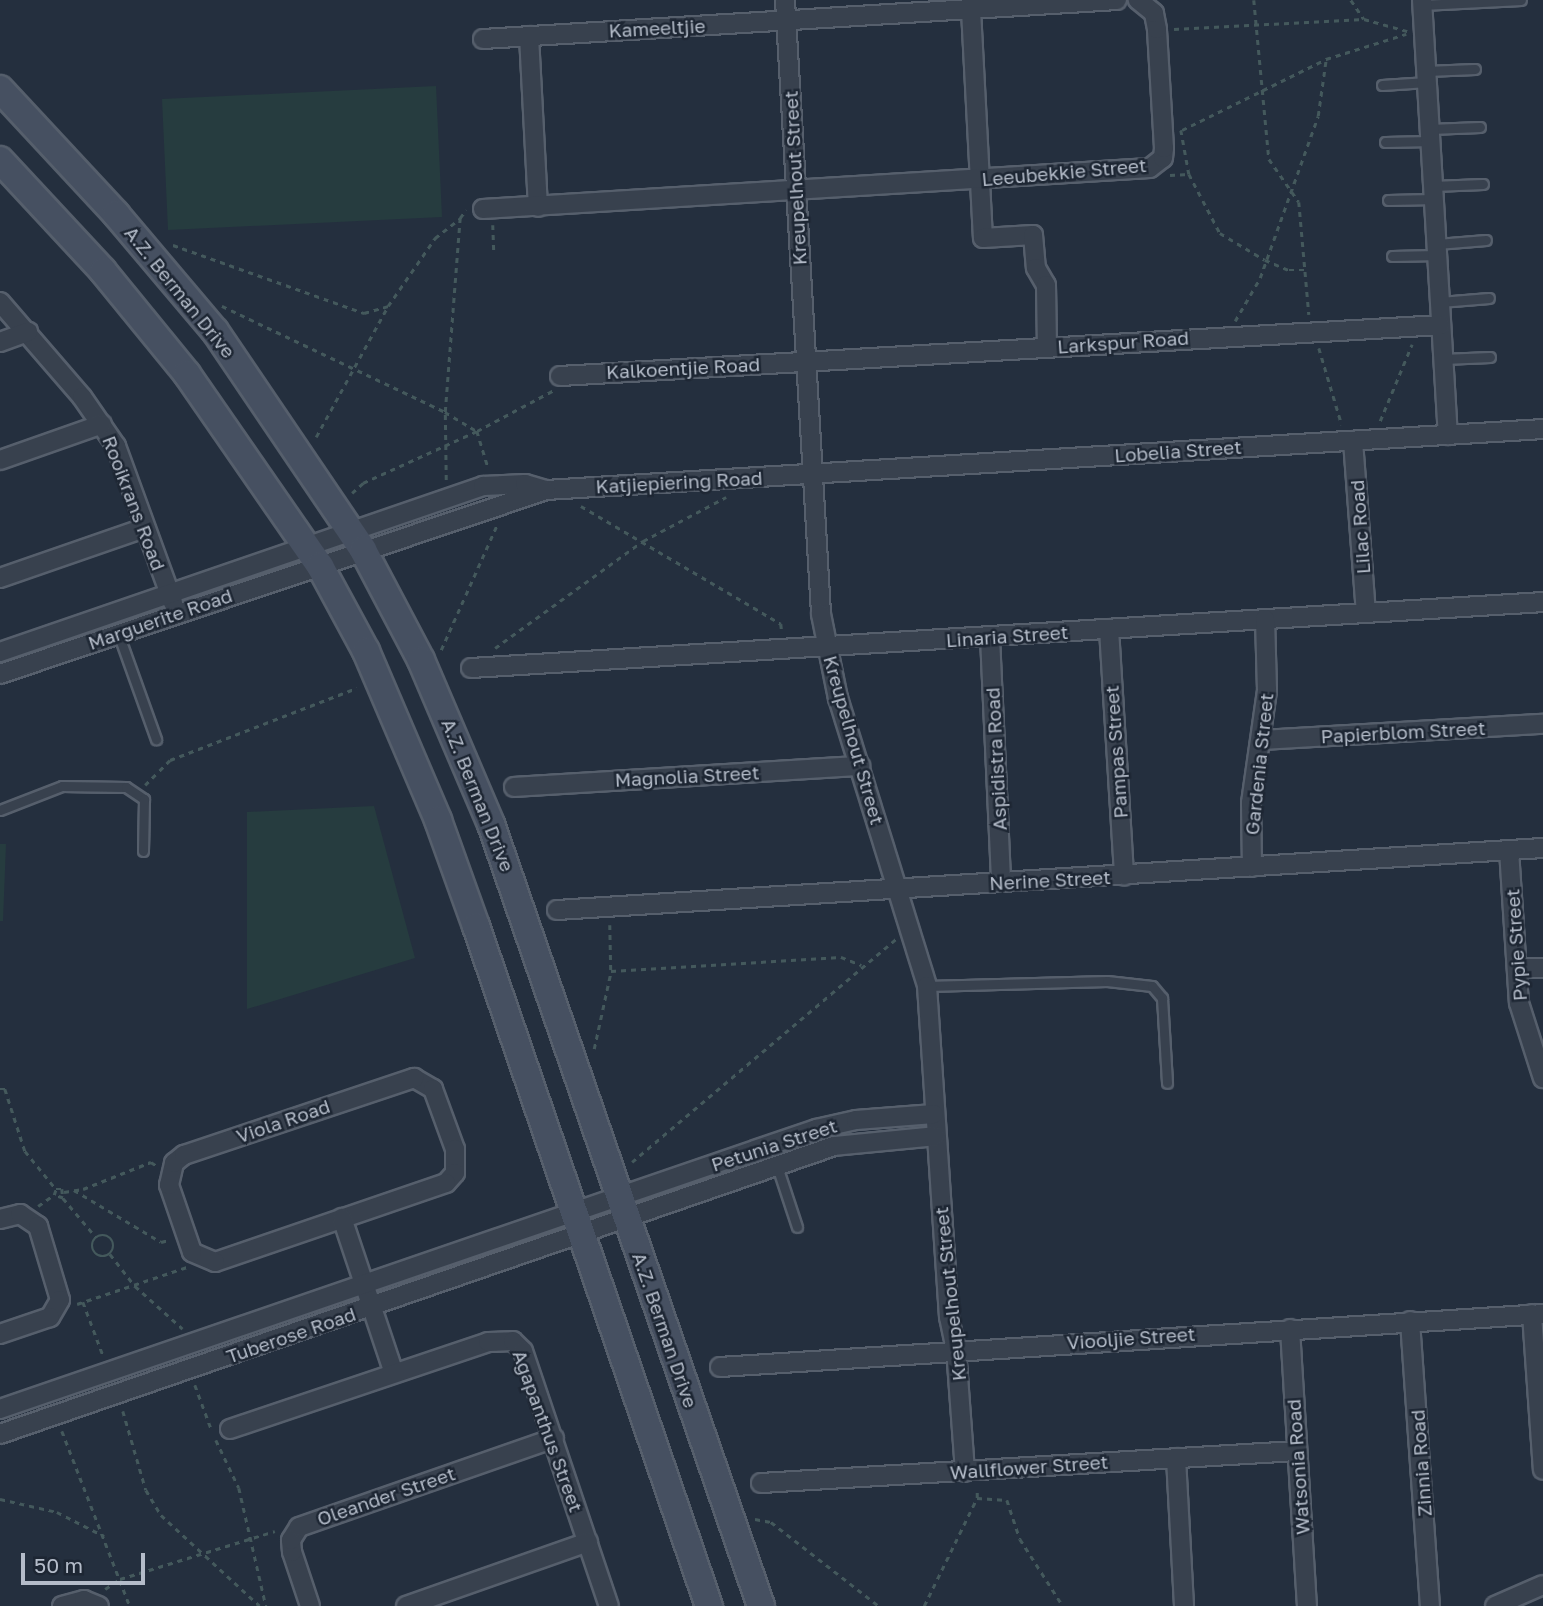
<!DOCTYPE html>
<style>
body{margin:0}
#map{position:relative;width:1543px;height:1606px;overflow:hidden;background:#242f3e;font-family:"Golos Text",sans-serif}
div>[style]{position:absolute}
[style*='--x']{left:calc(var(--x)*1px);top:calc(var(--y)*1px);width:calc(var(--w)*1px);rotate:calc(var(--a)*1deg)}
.green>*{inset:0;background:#263c3f}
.path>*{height:2.5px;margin-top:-1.25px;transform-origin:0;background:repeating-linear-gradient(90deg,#44595c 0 5px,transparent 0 10px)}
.path>.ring{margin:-1.25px;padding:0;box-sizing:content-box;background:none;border:2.5px solid #44595c;border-radius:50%}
.roads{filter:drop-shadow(2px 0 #565f6c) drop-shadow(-2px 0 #565f6c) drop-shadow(0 2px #565f6c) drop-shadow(0 -2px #565f6c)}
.service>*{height:9px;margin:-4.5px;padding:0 4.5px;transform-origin:4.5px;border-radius:4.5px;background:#38414e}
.minor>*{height:18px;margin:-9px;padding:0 9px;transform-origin:9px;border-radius:9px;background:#38414e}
.secondary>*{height:26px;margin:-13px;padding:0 13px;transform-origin:13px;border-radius:13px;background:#465061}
span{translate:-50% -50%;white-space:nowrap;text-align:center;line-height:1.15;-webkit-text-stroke:5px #1d2633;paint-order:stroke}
.street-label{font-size:19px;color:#b4bcc9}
.scale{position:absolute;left:21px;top:1553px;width:124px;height:32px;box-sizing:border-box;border:4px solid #b4bcc9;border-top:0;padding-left:9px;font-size:21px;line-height:24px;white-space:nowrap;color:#b4bcc9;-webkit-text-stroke:5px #1d2633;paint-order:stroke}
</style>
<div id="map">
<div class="green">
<i style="clip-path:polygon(436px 86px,442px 217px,168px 230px,162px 99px)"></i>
<i style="clip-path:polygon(374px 806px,415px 958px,247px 1009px,247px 812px)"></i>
<i style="clip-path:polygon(0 844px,6px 844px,3px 921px,0 921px)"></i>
</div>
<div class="path">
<i style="--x:1254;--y:0;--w:160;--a:84.6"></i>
<i style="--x:1269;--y:159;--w:52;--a:55.1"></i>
<i style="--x:1299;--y:202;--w:113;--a:84.9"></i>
<i style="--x:1351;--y:0;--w:23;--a:56"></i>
<i style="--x:1174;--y:29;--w:190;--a:-3"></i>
<i style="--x:1364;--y:19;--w:45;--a:15.6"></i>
<i style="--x:1181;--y:130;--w:45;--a:79.7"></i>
<i style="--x:1182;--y:130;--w:161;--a:-26.2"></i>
<i style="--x:1326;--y:59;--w:84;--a:-17.4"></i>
<i style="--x:1170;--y:175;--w:19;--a:-3"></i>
<i style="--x:1189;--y:174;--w:67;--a:62.3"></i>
<i style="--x:1220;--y:233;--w:52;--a:31"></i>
<i style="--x:1265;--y:260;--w:26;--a:23"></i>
<i style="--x:1289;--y:270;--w:17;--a:0"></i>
<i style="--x:493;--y:225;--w:25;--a:88"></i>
<i style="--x:173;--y:245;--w:203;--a:19.6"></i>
<i style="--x:364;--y:313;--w:25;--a:-16"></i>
<i style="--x:222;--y:306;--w:247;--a:25.4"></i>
<i style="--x:445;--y:412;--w:37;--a:31"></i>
<i style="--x:477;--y:431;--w:39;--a:73"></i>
<i style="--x:1235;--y:321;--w:50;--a:-59.8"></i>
<i style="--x:1260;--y:278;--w:172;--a:-70.3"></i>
<i style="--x:1318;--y:116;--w:58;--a:-82"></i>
<i style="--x:1319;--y:348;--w:80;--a:73.4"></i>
<i style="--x:1380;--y:421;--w:83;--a:-67.4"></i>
<i style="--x:316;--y:437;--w:149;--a:-61.2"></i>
<i style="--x:388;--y:306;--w:83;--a:-55.3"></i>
<i style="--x:435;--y:238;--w:31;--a:-38"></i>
<i style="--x:446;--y:480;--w:68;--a:-90.8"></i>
<i style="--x:445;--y:412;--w:195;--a:-85.6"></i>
<i style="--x:460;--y:218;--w:10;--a:-53"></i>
<i style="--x:352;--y:493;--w:15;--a:-42"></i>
<i style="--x:363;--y:483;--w:125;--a:-24.5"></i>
<i style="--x:477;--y:431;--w:87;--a:-28"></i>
<i style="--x:581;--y:506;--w:232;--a:30.5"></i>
<i style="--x:781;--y:624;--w:9;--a:84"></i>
<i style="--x:495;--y:648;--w:183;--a:-35.9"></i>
<i style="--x:643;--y:541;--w:94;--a:-27.9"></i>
<i style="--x:441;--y:650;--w:137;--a:-65.9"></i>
<i style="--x:145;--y:785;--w:35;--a:-45"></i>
<i style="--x:170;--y:760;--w:200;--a:-21.1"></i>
<i style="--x:610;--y:925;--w:46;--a:88.8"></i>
<i style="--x:611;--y:971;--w:230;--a:-3.5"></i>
<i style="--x:841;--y:957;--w:22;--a:22"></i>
<i style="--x:594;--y:1049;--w:80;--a:-77.7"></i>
<i style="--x:0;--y:1089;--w:5;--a:0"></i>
<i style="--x:5;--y:1089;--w:65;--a:72.1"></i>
<i style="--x:25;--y:1151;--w:49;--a:50.8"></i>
<i style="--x:632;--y:1162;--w:346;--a:-40.2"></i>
<i style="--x:74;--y:1190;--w:101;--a:30.9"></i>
<i style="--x:161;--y:1242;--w:8;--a:-14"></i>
<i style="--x:64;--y:1192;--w:19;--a:-9"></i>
<i style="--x:83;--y:1189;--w:73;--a:-21.7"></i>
<i style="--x:151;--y:1162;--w:7;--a:34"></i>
<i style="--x:63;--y:1198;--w:9;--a:-162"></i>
<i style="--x:54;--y:1195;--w:6;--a:-72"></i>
<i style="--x:56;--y:1189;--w:6;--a:0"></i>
<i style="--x:62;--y:1189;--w:9;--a:84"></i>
<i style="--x:63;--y:1198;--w:51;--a:49.8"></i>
<i style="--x:38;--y:1206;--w:19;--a:-35"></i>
<i class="ring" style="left:92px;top:1235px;width:19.5px;height:19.5px"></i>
<i style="--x:110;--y:1254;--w:41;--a:52"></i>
<i style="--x:135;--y:1286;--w:64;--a:41.9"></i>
<i style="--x:83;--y:1302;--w:57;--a:69.3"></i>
<i style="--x:77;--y:1304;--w:116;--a:-18.6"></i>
<i style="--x:195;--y:1385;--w:49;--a:69.7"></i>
<i style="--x:123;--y:1411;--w:82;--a:73.8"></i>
<i style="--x:146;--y:1490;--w:29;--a:59"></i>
<i style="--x:161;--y:1515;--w:134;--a:42.6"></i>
<i style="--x:62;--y:1431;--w:188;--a:68.8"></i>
<i style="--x:216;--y:1440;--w:53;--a:64.4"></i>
<i style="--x:239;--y:1488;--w:121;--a:77.1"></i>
<i style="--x:977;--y:1498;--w:30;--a:4"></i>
<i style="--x:1007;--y:1500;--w:41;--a:71.6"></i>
<i style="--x:1020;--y:1539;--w:80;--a:57.3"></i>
<i style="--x:0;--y:1499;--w:58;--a:12.8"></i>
<i style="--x:57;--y:1512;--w:53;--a:27.1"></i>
<i style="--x:755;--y:1519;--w:16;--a:11"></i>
<i style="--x:771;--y:1522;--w:137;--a:37.9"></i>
<i style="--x:105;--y:1589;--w:18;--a:-34"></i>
<i style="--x:120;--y:1579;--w:162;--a:-17.2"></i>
<i style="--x:924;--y:1606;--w:120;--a:-63.9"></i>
<i style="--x:977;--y:1498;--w:10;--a:-90"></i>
</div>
<div class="roads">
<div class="service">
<i style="--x:1422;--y:5;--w:99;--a:-2.9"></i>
<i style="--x:1426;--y:71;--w:49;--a:-2.3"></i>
<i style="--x:1382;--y:85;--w:45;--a:-3.8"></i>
<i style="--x:1430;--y:129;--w:50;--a:-2.3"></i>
<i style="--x:1385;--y:142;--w:45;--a:-1.3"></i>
<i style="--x:1433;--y:186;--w:50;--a:-2.3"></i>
<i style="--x:1388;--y:200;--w:46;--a:-1.2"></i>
<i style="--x:1437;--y:244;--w:49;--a:-4.7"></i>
<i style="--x:1392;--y:256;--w:45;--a:-1.3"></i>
<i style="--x:1440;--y:302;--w:49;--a:-4.7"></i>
<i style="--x:1443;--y:359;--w:47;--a:-2.4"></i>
<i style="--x:118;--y:633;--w:113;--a:70.3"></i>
<i style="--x:0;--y:810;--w:66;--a:-21.2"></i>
<i style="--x:62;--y:786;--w:64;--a:0.9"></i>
<i style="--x:126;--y:787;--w:22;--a:34"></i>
<i style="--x:144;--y:799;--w:52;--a:91.1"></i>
<i style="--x:927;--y:986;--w:180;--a:-1.6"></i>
<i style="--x:1107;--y:981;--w:45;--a:6.3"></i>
<i style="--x:1152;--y:986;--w:16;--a:50"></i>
<i style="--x:1162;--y:998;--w:85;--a:86.6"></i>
<i style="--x:777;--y:1166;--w:64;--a:71.8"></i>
</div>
<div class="minor">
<i style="--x:785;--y:0;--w:615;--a:86.64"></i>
<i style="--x:821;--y:614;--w:86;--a:78.6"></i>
<i style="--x:838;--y:698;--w:301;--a:72.8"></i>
<i style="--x:927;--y:986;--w:332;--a:86.2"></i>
<i style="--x:949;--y:1317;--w:33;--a:78"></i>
<i style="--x:956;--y:1349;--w:123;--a:85.8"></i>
<i style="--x:1422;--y:0;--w:436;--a:86.6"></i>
<i style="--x:971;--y:10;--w:228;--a:87"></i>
<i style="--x:983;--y:238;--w:50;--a:-3.4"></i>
<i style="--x:1033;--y:235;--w:33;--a:85"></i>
<i style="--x:1036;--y:268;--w:20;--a:60"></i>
<i style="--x:1046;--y:285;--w:61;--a:89.1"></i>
<i style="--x:529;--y:36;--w:171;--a:87"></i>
<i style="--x:483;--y:39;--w:635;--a:-3.52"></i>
<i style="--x:483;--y:209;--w:668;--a:-3.52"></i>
<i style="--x:1150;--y:168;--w:16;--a:-38"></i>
<i style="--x:1163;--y:158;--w:10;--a:-84"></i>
<i style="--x:1164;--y:148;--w:119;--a:-93.4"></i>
<i style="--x:1157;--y:29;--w:16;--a:-101"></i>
<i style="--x:1154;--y:13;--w:21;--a:-141"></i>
<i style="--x:0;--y:302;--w:125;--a:49.2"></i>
<i style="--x:82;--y:397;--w:60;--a:55.2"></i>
<i style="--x:116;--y:446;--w:167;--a:70"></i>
<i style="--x:0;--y:342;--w:30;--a:-20"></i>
<i style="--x:560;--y:376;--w:882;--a:-3.31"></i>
<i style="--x:1353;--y:441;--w:172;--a:85.7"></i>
<i style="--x:0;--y:460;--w:108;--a:-19.4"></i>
<i style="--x:0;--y:578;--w:152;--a:-19.1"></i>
<i style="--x:1109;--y:629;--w:247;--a:86.5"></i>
<i style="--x:990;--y:637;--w:245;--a:87.4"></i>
<i style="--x:0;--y:652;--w:511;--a:-18.97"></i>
<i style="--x:483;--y:486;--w:42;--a:-2.7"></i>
<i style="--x:525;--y:484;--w:22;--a:16"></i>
<i style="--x:546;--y:490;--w:999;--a:-3.5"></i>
<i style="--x:471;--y:668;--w:1074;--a:-3.52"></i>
<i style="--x:0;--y:674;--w:576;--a:-18.62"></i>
<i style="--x:1262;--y:740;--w:281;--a:-3.3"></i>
<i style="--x:514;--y:787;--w:347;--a:-3.5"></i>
<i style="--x:1509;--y:850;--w:153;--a:86.3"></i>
<i style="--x:1519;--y:1003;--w:79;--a:72.3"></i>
<i style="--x:1252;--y:867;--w:64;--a:-90.9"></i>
<i style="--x:1251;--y:803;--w:114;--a:-81.9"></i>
<i style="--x:1267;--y:690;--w:71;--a:-91.6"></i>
<i style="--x:557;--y:910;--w:988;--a:-3.6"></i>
<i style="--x:1517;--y:968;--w:26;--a:0"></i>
<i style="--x:414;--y:1078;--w:22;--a:30"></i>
<i style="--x:433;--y:1089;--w:64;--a:69.9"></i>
<i style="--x:455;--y:1149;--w:24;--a:90"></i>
<i style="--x:455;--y:1173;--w:13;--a:132"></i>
<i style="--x:446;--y:1183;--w:244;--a:161.1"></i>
<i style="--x:215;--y:1262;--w:25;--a:-157"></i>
<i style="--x:192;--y:1252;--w:71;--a:-108.9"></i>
<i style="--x:169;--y:1185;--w:23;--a:-77"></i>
<i style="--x:174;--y:1163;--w:13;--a:-39"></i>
<i style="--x:184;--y:1155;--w:243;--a:-18.5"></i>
<i style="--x:342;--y:1218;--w:163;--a:71.5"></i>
<i style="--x:0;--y:1219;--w:21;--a:-14"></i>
<i style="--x:20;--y:1214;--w:22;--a:34"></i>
<i style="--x:38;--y:1226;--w:77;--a:73.4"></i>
<i style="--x:60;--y:1300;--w:20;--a:120"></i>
<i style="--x:50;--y:1317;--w:53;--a:161.2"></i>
<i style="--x:1532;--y:1314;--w:156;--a:86"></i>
<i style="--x:1410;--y:1321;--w:286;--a:86"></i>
<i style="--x:1290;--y:1329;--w:278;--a:86.5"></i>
<i style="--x:720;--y:1367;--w:825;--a:-3.68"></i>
<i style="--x:0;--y:1409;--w:863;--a:-18.94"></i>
<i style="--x:816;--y:1129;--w:41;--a:-12.7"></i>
<i style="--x:856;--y:1120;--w:78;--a:-4.4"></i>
<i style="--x:230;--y:1429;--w:272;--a:-18.6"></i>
<i style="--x:488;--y:1342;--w:25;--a:-2"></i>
<i style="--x:513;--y:1341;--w:14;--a:45"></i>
<i style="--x:523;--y:1351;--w:269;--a:71.4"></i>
<i style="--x:0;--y:1434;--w:882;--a:-19.05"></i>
<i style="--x:834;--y:1146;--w:102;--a:-5.6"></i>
<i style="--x:1176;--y:1458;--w:148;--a:86.9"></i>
<i style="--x:761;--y:1483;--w:536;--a:-3.42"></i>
<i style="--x:62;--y:1606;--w:23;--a:-15"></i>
<i style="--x:84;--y:1600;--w:16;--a:22"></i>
<i style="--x:310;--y:1606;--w:57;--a:-108.4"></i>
<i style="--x:292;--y:1552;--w:12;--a:-95"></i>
<i style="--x:291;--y:1540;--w:15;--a:-58"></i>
<i style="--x:299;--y:1527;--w:270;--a:-19.2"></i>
<i style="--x:406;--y:1606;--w:193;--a:-19.4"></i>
<i style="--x:1495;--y:1606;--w:52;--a:-23.6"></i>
</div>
<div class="secondary">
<i style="--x:0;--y:89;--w:171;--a:47.1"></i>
<i style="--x:116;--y:214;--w:153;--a:49.8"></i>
<i style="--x:215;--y:331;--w:264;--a:55.9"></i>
<i style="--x:363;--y:550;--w:124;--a:62.2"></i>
<i style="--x:421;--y:660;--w:178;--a:66.9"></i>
<i style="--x:491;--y:824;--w:827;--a:70.95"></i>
<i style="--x:0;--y:160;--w:151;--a:47.1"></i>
<i style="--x:103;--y:271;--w:133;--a:50.8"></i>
<i style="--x:187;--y:374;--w:234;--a:55.3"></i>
<i style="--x:320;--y:566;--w:97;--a:61.6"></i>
<i style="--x:366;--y:651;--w:184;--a:66.9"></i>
<i style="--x:438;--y:820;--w:113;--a:70.3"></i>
<i style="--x:476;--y:926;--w:719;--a:71.09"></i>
</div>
</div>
<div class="street-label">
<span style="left:657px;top:28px;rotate:-3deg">Kameeltjie</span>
<span style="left:1064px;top:172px;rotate:-5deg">Leeubekkie Street</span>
<span style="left:795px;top:178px;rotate:-93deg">Kreupelhout Street</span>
<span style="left:180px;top:292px;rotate:51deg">A.Z. Berman Drive</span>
<span style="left:1123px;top:342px;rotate:-4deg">Larkspur Road</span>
<span style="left:683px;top:368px;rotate:-3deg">Kalkoentjie Road</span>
<span style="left:1178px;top:451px;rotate:-4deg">Lobelia Street</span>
<span style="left:679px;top:482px;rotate:-3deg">Katjiepiering Road</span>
<span style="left:134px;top:503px;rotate:69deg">Rooikrans Road</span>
<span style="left:1360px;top:527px;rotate:-94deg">Lilac Road</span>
<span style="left:160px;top:619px;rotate:-19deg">Marguerite Road</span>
<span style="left:1007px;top:636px;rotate:-4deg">Linaria Street</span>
<span style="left:1403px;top:732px;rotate:-3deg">Papierblom Street</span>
<span style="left:854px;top:740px;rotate:74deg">Kreupelhout Street</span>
<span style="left:1116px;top:752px;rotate:-94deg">Pampas Street</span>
<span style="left:996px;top:759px;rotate:-93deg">Aspidistra Road</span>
<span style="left:1259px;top:764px;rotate:-84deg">Gardenia Street</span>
<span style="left:687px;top:776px;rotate:-3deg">Magnolia Street</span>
<span style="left:478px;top:795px;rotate:68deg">A.Z. Berman Drive</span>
<span style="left:1050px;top:880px;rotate:-3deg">Nerine Street</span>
<span style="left:1516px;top:945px;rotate:-94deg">Pypie Street</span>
<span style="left:283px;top:1121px;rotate:-19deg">Viola Road</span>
<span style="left:774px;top:1145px;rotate:-18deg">Petunia Street</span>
<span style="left:950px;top:1294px;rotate:-96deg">Kreupelhout Street</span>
<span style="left:665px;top:1330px;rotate:71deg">A.Z. Berman Drive</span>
<span style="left:291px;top:1335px;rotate:-19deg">Tuberose Road</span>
<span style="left:1131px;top:1338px;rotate:-4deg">Viooljie Street</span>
<span style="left:548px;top:1431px;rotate:70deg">Agapanthus Street</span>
<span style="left:1421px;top:1463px;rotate:-94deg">Zinnia Road</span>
<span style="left:1029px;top:1467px;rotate:-4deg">Wallflower Street</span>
<span style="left:1298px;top:1467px;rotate:-94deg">Watsonia Road</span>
<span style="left:386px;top:1496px;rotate:-19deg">Oleander Street</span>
</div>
<div class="scale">50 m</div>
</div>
